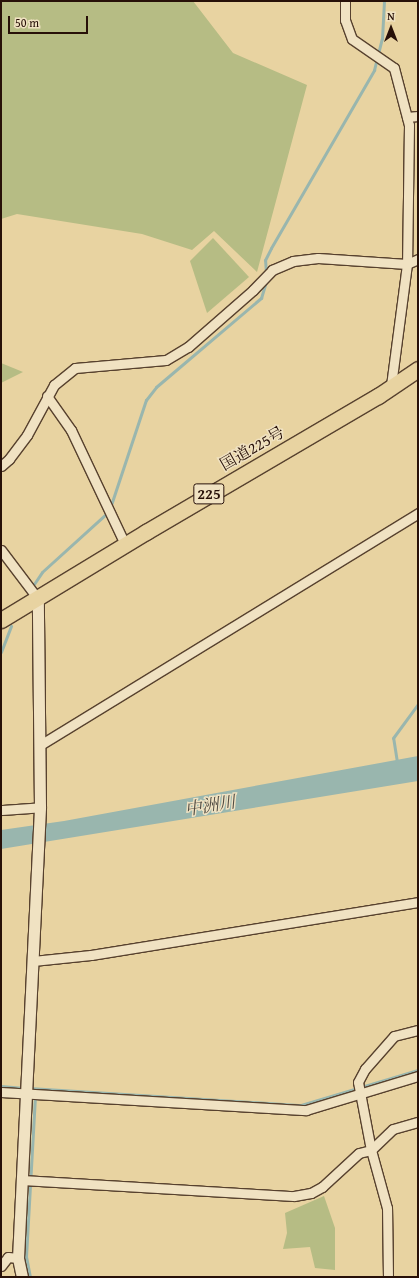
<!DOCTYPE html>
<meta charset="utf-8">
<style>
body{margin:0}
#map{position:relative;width:419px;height:1278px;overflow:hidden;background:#e8d3a1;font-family:"Gentium Book Plus","Noto Serif JP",serif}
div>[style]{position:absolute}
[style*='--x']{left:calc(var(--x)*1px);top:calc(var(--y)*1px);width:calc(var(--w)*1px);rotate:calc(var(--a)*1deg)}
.green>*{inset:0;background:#b6bc84}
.water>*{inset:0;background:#99b6ae}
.stream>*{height:3px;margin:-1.5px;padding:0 1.5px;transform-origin:1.5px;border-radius:1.5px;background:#99b6ae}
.roads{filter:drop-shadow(1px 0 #57412e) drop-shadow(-1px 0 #57412e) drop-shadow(0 1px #57412e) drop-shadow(0 -1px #57412e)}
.minor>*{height:9px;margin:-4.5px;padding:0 4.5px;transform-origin:4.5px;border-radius:4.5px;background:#f0e2c2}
.tertiary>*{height:11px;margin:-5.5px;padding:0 5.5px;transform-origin:5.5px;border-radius:5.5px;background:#f0e2c2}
.trunk>*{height:15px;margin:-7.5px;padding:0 7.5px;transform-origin:7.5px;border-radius:7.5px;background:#e8d3a1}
span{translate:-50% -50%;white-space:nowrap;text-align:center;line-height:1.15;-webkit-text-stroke:3px #f0e2c2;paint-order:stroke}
.shield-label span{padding:1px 3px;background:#f0e2c2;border:1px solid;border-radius:3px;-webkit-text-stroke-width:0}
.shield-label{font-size:15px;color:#271008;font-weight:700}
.street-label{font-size:16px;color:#271008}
.water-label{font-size:17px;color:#4f4a42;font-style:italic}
.frame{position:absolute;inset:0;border:2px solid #271008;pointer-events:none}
.north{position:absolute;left:371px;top:8px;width:40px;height:40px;-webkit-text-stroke:3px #f0e2c2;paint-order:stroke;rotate:0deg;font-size:11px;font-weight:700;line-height:16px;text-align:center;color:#271008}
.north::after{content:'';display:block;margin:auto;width:14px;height:18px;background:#271008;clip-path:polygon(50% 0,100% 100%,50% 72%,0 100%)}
.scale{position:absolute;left:8px;top:16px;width:80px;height:18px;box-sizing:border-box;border:2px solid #271008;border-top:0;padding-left:5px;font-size:12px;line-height:14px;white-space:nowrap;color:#271008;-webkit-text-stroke:3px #f0e2c2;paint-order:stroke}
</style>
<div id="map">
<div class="green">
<i style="clip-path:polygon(1px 1px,193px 1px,233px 53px,307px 85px,257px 272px,214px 231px,192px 250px,142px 234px,17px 214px,1px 219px)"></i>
<i style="clip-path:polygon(213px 238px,249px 277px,207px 313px,190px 261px)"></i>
<i style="clip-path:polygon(1px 363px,23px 372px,1px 383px)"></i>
<i style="clip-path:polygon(324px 1196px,335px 1228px,335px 1270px,315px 1268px,310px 1247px,283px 1249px,287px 1233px,285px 1213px)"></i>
</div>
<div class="water">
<i style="clip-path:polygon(418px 756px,418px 781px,1px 849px,1px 830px,64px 821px)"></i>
</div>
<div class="stream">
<i style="--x:266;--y:273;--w:13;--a:-94"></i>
<i style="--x:265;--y:260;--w:13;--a:-63"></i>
<i style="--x:271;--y:248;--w:206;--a:-59.9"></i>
<i style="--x:374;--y:70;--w:32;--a:-76"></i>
<i style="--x:382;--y:39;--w:38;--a:-87"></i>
<i style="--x:110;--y:508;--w:114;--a:-71.6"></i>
<i style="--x:146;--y:400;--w:16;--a:-52"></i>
<i style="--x:156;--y:387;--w:138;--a:-40.3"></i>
<i style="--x:261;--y:298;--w:21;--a:-73"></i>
<i style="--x:34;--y:584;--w:14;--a:-56"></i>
<i style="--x:42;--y:572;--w:88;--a:-42.2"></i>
<i style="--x:1;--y:652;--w:28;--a:-69"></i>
<i style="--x:397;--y:762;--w:24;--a:-99"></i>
<i style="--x:393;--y:738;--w:42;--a:-53.7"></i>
<i style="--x:1;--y:1086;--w:23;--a:5"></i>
<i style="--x:29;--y:1088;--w:273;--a:3.6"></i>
<i style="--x:301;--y:1105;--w:122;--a:-16.7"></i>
<i style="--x:30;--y:1277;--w:20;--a:-101"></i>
<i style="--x:26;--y:1257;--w:161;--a:-86.8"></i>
</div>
<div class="roads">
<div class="minor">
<i style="--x:345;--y:1;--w:19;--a:90"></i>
<i style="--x:345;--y:20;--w:20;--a:70"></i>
<i style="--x:352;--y:39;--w:51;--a:34.6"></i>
<i style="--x:394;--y:68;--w:59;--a:75.3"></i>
<i style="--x:409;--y:125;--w:139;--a:90.8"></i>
<i style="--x:407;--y:264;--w:122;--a:97.5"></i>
<i style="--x:407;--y:117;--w:11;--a:-5"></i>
<i style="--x:47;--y:396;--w:42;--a:54.8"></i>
<i style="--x:71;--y:430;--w:126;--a:64.7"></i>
<i style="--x:1;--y:466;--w:11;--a:-41"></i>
<i style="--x:9;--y:459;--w:30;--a:-53"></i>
<i style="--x:27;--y:435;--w:57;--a:-61.6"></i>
<i style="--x:54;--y:385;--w:27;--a:-39"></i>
<i style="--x:75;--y:368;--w:91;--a:-5"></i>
<i style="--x:166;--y:360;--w:26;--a:-31"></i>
<i style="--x:188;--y:347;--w:86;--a:-41.2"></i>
<i style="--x:253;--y:290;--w:28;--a:-46"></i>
<i style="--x:272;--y:270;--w:23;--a:-23"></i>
<i style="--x:293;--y:261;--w:25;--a:-7"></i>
<i style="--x:318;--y:258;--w:89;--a:3.9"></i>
<i style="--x:407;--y:264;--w:12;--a:-24"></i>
<i style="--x:1;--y:550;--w:61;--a:52.9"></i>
<i style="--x:40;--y:745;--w:444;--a:-31.5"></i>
<i style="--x:1;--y:810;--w:39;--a:-4"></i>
<i style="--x:33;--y:961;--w:58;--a:-5.9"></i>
<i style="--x:91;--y:955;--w:331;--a:-9.2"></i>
<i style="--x:1;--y:1092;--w:306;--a:3.4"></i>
<i style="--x:306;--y:1110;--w:117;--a:-16.9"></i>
<i style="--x:22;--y:1180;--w:272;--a:3.4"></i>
<i style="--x:294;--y:1196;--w:17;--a:-10"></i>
<i style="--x:311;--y:1193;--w:13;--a:-29"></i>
<i style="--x:322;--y:1187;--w:50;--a:-42.6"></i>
<i style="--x:359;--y:1153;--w:12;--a:-14"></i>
<i style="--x:371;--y:1150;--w:69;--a:-100.8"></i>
<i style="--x:358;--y:1082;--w:15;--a:-62"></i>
<i style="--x:365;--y:1069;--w:44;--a:-48.7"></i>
<i style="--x:394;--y:1036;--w:25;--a:-14"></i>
<i style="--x:1;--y:1266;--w:11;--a:-52"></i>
<i style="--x:8;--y:1257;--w:10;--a:6"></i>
<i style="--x:388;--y:1277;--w:69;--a:-90.8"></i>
<i style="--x:387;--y:1208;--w:60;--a:-105.4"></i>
<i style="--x:371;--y:1150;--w:30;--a:-44"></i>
<i style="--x:393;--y:1129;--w:26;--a:-16"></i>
</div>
<div class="tertiary">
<i style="--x:22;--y:1277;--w:19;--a:-102"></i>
<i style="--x:18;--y:1258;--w:452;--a:-87.2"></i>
<i style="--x:40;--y:807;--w:208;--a:-90.6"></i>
</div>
<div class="trunk">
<i style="--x:1;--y:620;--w:170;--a:-31.3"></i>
<i style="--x:146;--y:532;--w:269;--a:-30.4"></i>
<i style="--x:378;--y:396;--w:48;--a:-34"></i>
</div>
</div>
<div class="shield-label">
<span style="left:209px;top:494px">225</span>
</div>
<div class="street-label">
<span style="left:252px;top:448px;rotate:-30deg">国道225号</span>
</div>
<div class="water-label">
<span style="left:210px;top:805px;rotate:-9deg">中洲川</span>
</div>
<div class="frame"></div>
<div class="north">N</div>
<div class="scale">50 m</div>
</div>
